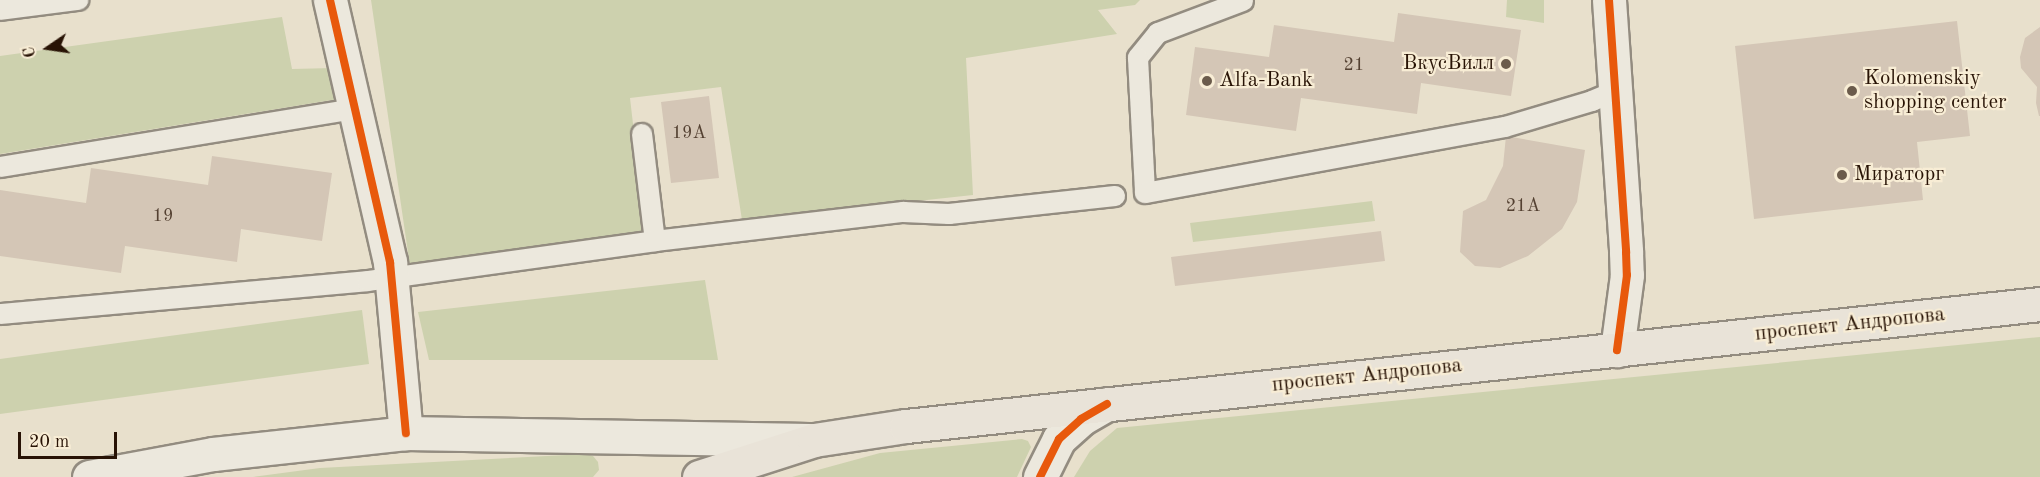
<!DOCTYPE html>
<meta charset="utf-8">
<style>
body{margin:0}
#map{position:relative;width:2040px;height:477px;overflow:hidden;background:#e8e0cc;font-family:"Old Standard TT",serif}
div>[style]{position:absolute}
[style*='--x']{left:calc(var(--x)*1px);top:calc(var(--y)*1px);width:calc(var(--w)*1px);rotate:calc(var(--a)*1deg)}
.green>*{inset:0;background:#cdd1ae}
.building>*{inset:0;background:#d4c6b6}
.roads{filter:drop-shadow(2px 0 #938c80) drop-shadow(-2px 0 #938c80) drop-shadow(0 2px #938c80) drop-shadow(0 -2px #938c80)}
.lane>*{height:20px;margin:-10px;padding:0 10px;transform-origin:10px;border-radius:10px;background:#ece8dd}
.street>*{height:33px;margin:-16.5px;padding:0 16.5px;transform-origin:16.5px;border-radius:16.5px;background:#ece8dd}
.secondary>*{height:33px;margin:-16.5px;padding:0 16.5px;transform-origin:16.5px;border-radius:16.5px;background:#ece8dd}
.primary>*{height:33px;margin:-16.5px;padding:0 16.5px;transform-origin:16.5px;border-radius:16.5px;background:#e9e3d8}
.cycleway>*{height:8px;margin:-4px;padding:0 4px;transform-origin:4px;border-radius:4px;background:#e8590c}
.dots>*{width:16px;height:16px;translate:-50% -50%;box-sizing:border-box;border:3px solid #f8edd5;border-radius:50%}
span{translate:-50% -50%;white-space:nowrap;text-align:center;line-height:1.15;-webkit-text-stroke:4.5px #f8edd5;paint-order:stroke}
.number-label{font-size:18px;color:#544132}
.number-label span{-webkit-text-stroke-width:0}
.poi-label{font-size:21px;color:#281305}
.right{translate:-100% -50%;text-align:right}
.left{translate:0 -50%;text-align:left}
.street-label{font-size:21px;color:#281305}
.north{position:absolute;left:18px;top:18px;width:60px;height:60px;-webkit-text-stroke:4px #f8edd5;paint-order:stroke;rotate:257deg;font-size:16px;font-weight:700;line-height:24px;text-align:center;color:#281305}
.north::after{content:'';display:block;margin:auto;width:21px;height:27px;background:#281305;clip-path:polygon(50% 0,100% 100%,50% 72%,0 100%)}
.scale{position:absolute;left:18px;top:432px;width:99px;height:27px;box-sizing:border-box;border:3px solid #281305;border-top:0;padding-left:8px;font-size:18px;line-height:21px;white-space:nowrap;color:#281305;-webkit-text-stroke:4px #f8edd5;paint-order:stroke}
</style>
<div id="map">
<div class="green">
<i style="clip-path:polygon(371px 0,1140px 0,1135px 5px,1098px 10px,1117px 34px,966px 58px,973px 195px,742px 220px,721px 87px,630px 98px,646px 236px,410px 266px)"></i>
<i style="clip-path:polygon(1507px 0,1544px 0,1544px 23px,1506px 17px)"></i>
<i style="clip-path:polygon(282px 17px,292px 69px,333px 68px,338px 99px,0 154px,0 56px)"></i>
<i style="clip-path:polygon(1372px 201px,1375px 221px,1193px 242px,1190px 223px)"></i>
<i style="clip-path:polygon(705px 280px,718px 360px,429px 360px,418px 312px)"></i>
<i style="clip-path:polygon(362px 310px,369px 364px,0 414px,0 359px)"></i>
<i style="clip-path:polygon(2040px 337px,2040px 477px,1074px 477px,1090px 451px,1117px 428px)"></i>
<i style="clip-path:polygon(1022px 439px,1028px 441px,1031px 447px,1017px 477px,792px 477px,880px 453px)"></i>
<i style="clip-path:polygon(586px 454px,593px 456px,598px 462px,599px 470px,593px 477px,253px 477px,320px 468px)"></i>
</div>
<div class="building">
<i style="clip-path:polygon(1398px 13px,1521px 30px,1511px 96px,1421px 83px,1417px 114px,1301px 98px,1296px 131px,1186px 115px,1195px 47px,1269px 57px,1274px 25px,1394px 42px)"></i>
<i style="clip-path:polygon(1957px 21px,1970px 136px,1917px 142px,1923px 200px,1754px 219px,1735px 46px)"></i>
<i style="clip-path:polygon(2040px 27px,2040px 116px,2039px 116px,2036px 103px,2037px 87px,2021px 68px,2020px 57px,2025px 38px)"></i>
<i style="clip-path:polygon(709px 96px,719px 178px,671px 183px,661px 102px)"></i>
<i style="clip-path:polygon(1506px 136px,1585px 150px,1577px 202px,1562px 229px,1528px 256px,1500px 268px,1475px 266px,1460px 252px,1463px 211px,1486px 200px,1503px 166px)"></i>
<i style="clip-path:polygon(212px 156px,332px 173px,322px 241px,241px 229px,237px 262px,125px 246px,121px 273px,0 256px,0 190px,86px 203px,91px 168px,208px 185px)"></i>
<i style="clip-path:polygon(1381px 231px,1385px 261px,1175px 286px,1171px 257px)"></i>
</div>
<div class="roads">
<div class="lane">
<i style="--x:1243;--y:1;--w:91;--a:159.4"></i>
<i style="--x:1158;--y:33;--w:32;--a:129"></i>
<i style="--x:1138;--y:58;--w:135;--a:87"></i>
<i style="--x:1145;--y:193;--w:366;--a:-10.4"></i>
<i style="--x:1505;--y:127;--w:91;--a:-16.6"></i>
<i style="--x:1592;--y:101;--w:26;--a:-23"></i>
<i style="--x:0;--y:10;--w:79;--a:-7.3"></i>
<i style="--x:642;--y:134;--w:108;--a:83.1"></i>
<i style="--x:0;--y:167;--w:359;--a:-9.3"></i>
<i style="--x:0;--y:314;--w:369;--a:-5.1"></i>
<i style="--x:368;--y:281;--w:290;--a:-7.9"></i>
<i style="--x:655;--y:241;--w:250;--a:-6.7"></i>
<i style="--x:903;--y:212;--w:46;--a:2.5"></i>
<i style="--x:949;--y:214;--w:167;--a:-6.2"></i>
</div>
<div class="street">
<i style="--x:330;--y:0;--w:269;--a:77.1"></i>
<i style="--x:390;--y:262;--w:172;--a:84.7"></i>
</div>
<div class="secondary">
<i style="--x:1609;--y:0;--w:253;--a:86.1"></i>
<i style="--x:1626;--y:252;--w:23;--a:88"></i>
<i style="--x:1627;--y:275;--w:76;--a:97.6"></i>
<i style="--x:89;--y:477;--w:126;--a:-10.5"></i>
<i style="--x:213;--y:454;--w:194;--a:-6.2"></i>
<i style="--x:406;--y:433;--w:403;--a:1"></i>
<i style="--x:1040;--y:477;--w:42;--a:-63.4"></i>
<i style="--x:1059;--y:439;--w:30;--a:-42"></i>
<i style="--x:1081;--y:419;--w:30;--a:-30"></i>
</div>
<div class="primary">
<i style="--x:699;--y:477;--w:121;--a:-17.8"></i>
<i style="--x:814;--y:440;--w:93;--a:-8.7"></i>
<i style="--x:906;--y:426;--w:1141;--a:-6.14"></i>
</div>
</div>
<div class="cycleway">
<i style="--x:330;--y:0;--w:269;--a:77.1"></i>
<i style="--x:390;--y:262;--w:172;--a:84.7"></i>
<i style="--x:1609;--y:0;--w:253;--a:86.1"></i>
<i style="--x:1626;--y:252;--w:23;--a:88"></i>
<i style="--x:1627;--y:275;--w:76;--a:97.6"></i>
<i style="--x:1040;--y:477;--w:42;--a:-63.4"></i>
<i style="--x:1059;--y:439;--w:30;--a:-42"></i>
<i style="--x:1081;--y:419;--w:30;--a:-30"></i>
</div>
<div class="dots">
<i style="left:1506px;top:64px;background:#6b5b4b"></i>
<i style="left:1207px;top:81px;background:#6b5b4b"></i>
<i style="left:1852px;top:91px;background:#6b5b4b"></i>
<i style="left:1842px;top:175px;background:#6b5b4b"></i>
</div>
<div class="number-label">
<span style="left:1354px;top:65px">21</span>
<span style="left:689px;top:133px">19А</span>
<span style="left:1523px;top:206px">21А</span>
<span style="left:163px;top:216px">19</span>
</div>
<div class="poi-label">
<span class="right" style="left:1494px;top:64px">ВкусВилл</span>
<span class="left" style="left:1864px;top:91px">Kolomenskiy<br>shopping center</span>
<span class="left" style="left:1219px;top:81px">Alfa-Bank</span>
<span class="left" style="left:1854px;top:175px">Мираторг</span>
</div>
<div class="street-label">
<span style="left:1850px;top:325px;rotate:-6deg">проспект Андропова</span>
<span style="left:1367px;top:376px;rotate:-6deg">проспект Андропова</span>
</div>
<div class="north">С</div>
<div class="scale">20 m</div>
</div>
